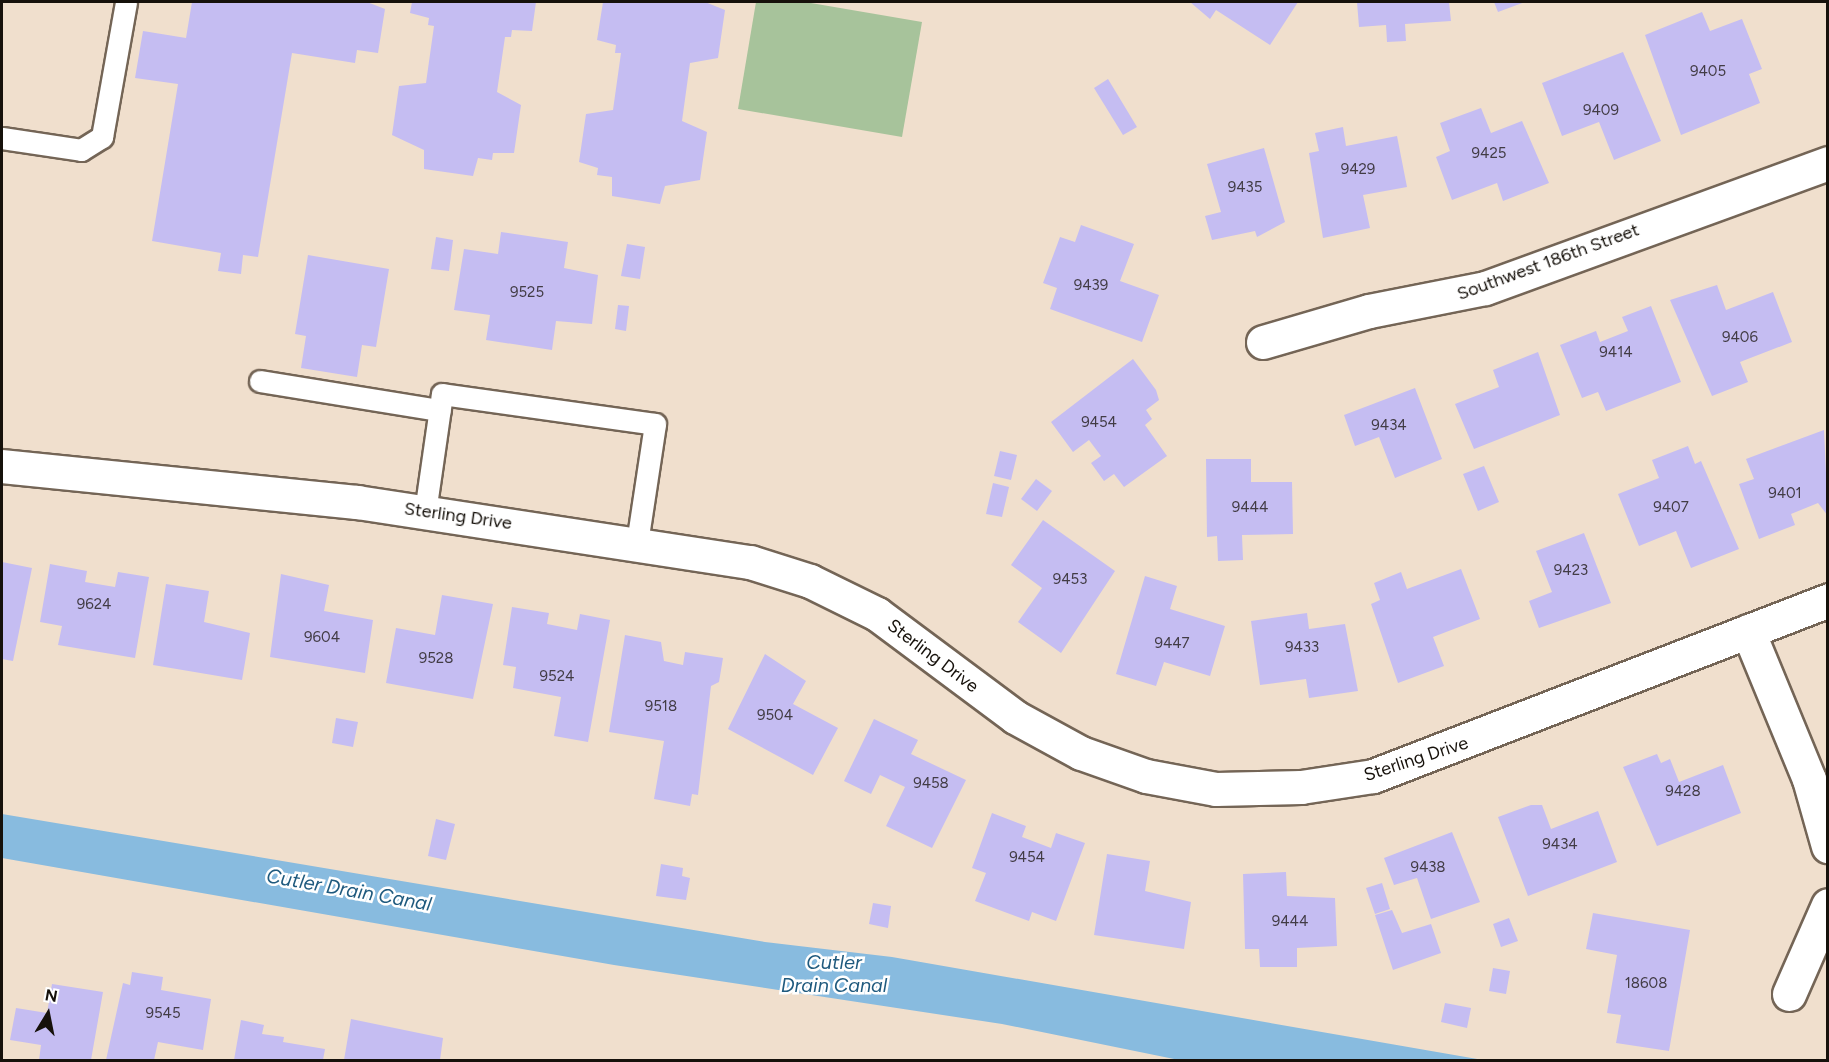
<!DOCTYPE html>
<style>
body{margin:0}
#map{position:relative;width:1829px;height:1062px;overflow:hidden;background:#f0dfcd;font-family:Figtree,sans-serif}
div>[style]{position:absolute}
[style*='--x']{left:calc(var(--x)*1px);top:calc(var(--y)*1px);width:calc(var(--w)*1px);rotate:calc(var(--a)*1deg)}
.green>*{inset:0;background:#a7c39b}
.water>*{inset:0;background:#88bbdf}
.building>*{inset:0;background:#c5bdf2}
.roads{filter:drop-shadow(2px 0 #746556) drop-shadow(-2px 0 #746556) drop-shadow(0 2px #746556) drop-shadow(0 -2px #746556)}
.lane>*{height:21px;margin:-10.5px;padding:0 10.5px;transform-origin:10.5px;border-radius:10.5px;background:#fff}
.street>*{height:33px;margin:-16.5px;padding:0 16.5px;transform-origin:16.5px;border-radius:16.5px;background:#fff}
.secondary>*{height:33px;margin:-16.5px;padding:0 16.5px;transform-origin:16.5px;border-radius:16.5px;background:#fff}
span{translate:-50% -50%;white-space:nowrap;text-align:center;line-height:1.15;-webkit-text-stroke:5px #fff;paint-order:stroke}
.number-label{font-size:15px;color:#423c45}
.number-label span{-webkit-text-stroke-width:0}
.street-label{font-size:18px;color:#16110b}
.water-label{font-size:20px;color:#1f5a7e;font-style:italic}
.frame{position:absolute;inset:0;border:3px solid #16110b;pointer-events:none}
.north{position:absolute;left:18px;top:984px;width:60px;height:60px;-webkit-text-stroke:4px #fff;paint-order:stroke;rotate:10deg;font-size:16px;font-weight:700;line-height:24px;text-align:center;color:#16110b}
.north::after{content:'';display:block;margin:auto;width:21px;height:27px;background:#16110b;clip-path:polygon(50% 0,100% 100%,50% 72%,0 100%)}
</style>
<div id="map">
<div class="green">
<i style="clip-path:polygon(756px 2px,805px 2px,922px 22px,902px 137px,738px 109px)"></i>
</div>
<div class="water">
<i style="clip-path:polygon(2px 814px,765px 942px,892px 957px,1483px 1060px,1179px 1060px,1002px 1024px,614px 965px,2px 858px)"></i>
</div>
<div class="building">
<i style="clip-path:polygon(192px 2px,367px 2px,385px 9px,378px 53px,357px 50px,355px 63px,292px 53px,258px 257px,243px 255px,241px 274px,218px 271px,221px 253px,152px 241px,178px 84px,135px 78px,143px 31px,186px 38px)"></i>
<i style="clip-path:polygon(412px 2px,536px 2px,532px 31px,512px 30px,511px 37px,505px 37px,497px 92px,521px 105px,514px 153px,493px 153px,492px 160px,478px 158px,473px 176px,424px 169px,424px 150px,392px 135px,399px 86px,426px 83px,434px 26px,428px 25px,429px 18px,410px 13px)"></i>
<i style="clip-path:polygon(603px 2px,705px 2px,725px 10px,718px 58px,690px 63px,682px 121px,707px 132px,700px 180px,665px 186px,660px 204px,612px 196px,612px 177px,597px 175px,598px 168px,579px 162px,586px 114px,613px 110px,621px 53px,615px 53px,616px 45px,597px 40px)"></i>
<i style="clip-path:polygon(1190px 2px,1298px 2px,1270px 45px,1216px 10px,1210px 19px)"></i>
<i style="clip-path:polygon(1357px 2px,1449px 2px,1451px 21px,1405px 24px,1406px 41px,1387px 42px,1386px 25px,1359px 27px)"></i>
<i style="clip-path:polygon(1494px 2px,1525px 2px,1498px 12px)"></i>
<i style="clip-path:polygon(1702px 12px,1710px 31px,1742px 19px,1762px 69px,1749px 74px,1760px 103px,1681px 135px,1645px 35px)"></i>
<i style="clip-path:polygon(1623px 52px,1661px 141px,1614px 160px,1599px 122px,1562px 136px,1542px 83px)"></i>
<i style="clip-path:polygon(1108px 79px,1137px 127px,1123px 135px,1094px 88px)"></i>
<i style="clip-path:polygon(1481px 108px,1491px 133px,1522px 121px,1549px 183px,1503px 201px,1497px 183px,1452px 200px,1436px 157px,1450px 151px,1440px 123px)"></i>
<i style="clip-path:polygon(1343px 127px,1346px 146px,1397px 136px,1407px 187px,1363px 195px,1370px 228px,1323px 238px,1309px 153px,1319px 151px,1315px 133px)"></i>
<i style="clip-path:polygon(1264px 148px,1285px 222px,1257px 237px,1255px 231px,1212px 240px,1205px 216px,1221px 212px,1207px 164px)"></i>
<i style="clip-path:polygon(1081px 225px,1134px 244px,1120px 281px,1159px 295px,1142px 342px,1050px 309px,1057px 288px,1043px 283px,1060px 237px,1075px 242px)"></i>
<i style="clip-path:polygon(501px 232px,568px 242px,564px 268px,598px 275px,592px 324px,556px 321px,552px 350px,486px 340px,490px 315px,454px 310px,464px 249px,498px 254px)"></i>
<i style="clip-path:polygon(436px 237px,453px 240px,449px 271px,431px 269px)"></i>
<i style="clip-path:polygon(627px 244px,645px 247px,640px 279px,621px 276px)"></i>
<i style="clip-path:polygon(308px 255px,389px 269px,376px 347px,362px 345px,357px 377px,301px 368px,306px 336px,295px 334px)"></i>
<i style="clip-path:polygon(1717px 285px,1726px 310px,1773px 292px,1792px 342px,1740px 362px,1748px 382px,1712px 396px,1670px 300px)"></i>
<i style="clip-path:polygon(618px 305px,629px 306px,626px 331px,615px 329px)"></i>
<i style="clip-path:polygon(1651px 306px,1681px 382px,1606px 411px,1598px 392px,1582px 398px,1560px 345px,1596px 331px,1600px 342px,1628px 331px,1622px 317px)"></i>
<i style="clip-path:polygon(1538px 352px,1560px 415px,1474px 449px,1455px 404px,1499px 387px,1493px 370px)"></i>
<i style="clip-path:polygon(1133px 359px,1156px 390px,1159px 400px,1146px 410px,1152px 419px,1145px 425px,1167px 456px,1124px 487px,1114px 474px,1104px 481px,1091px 463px,1101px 456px,1089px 440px,1073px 452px,1051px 422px)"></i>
<i style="clip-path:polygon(1415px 388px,1442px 459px,1395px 478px,1379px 437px,1355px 446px,1344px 415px)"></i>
<i style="clip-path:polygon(1824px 430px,1828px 516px,1818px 503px,1791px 514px,1795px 525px,1759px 539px,1739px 484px,1754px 479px,1746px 459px)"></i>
<i style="clip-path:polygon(1688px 446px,1695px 464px,1701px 461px,1739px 549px,1691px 568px,1676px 531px,1639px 546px,1618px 494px,1659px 478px,1652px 460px)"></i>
<i style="clip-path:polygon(1000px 451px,1017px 455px,1011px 480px,994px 476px)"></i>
<i style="clip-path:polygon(1206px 459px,1251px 459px,1251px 482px,1292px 482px,1293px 534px,1242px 535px,1243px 560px,1218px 561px,1217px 536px,1207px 537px)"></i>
<i style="clip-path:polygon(1484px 466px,1499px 502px,1478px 511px,1463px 474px)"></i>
<i style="clip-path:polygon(1036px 479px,1052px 491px,1037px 511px,1021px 499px)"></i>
<i style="clip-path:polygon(993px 483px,1009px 487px,1002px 517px,986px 514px)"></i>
<i style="clip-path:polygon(1043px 520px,1115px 571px,1061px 653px,1018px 622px,1042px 588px,1011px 565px)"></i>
<i style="clip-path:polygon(1584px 533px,1611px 603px,1539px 628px,1529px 601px,1552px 592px,1536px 551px)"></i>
<i style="clip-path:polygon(2px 562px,32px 568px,13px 661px,2px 659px)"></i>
<i style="clip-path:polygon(50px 564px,87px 571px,85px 582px,115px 587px,118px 572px,149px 577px,135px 658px,58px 645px,62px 626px,40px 622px)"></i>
<i style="clip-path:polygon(1461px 569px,1480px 619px,1433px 637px,1444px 666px,1398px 683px,1371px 604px,1380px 600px,1374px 583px,1401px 572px,1407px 589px)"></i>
<i style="clip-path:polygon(281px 574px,329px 585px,324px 611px,373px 620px,365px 673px,270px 657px)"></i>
<i style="clip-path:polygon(1145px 576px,1177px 586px,1170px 609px,1225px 626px,1210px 676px,1164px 662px,1156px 686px,1116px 674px)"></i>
<i style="clip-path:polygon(166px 584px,209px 591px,204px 622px,250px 633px,242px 680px,153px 665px)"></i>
<i style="clip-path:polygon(442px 595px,493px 604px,473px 699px,386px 683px,396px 628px,435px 635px)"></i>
<i style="clip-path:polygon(512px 607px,549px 613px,547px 624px,577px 630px,580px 614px,610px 620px,588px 742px,554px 736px,561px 697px,513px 688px,516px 667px,503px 665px)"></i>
<i style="clip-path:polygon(1307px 613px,1309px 629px,1345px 624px,1358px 691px,1309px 698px,1306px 679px,1260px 685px,1251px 621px)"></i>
<i style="clip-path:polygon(625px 635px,661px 642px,664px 661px,683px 665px,685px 652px,723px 658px,719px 682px,711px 686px,698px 795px,692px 794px,690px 806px,654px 799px,664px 741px,609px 732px)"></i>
<i style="clip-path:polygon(765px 654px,806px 681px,793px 704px,838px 728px,813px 775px,728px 729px)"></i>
<i style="clip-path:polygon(336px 718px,358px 722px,353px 747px,332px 743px)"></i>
<i style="clip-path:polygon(874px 719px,918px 740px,911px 754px,966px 780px,932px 848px,886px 826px,905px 787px,880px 775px,871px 794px,844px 781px)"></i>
<i style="clip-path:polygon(1657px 754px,1661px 763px,1670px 759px,1679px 782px,1723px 765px,1741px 813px,1657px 846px,1623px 767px)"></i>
<i style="clip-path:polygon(1531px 805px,1542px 805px,1551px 829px,1598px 811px,1617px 862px,1528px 896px,1498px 817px)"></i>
<i style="clip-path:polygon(992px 813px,1026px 826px,1022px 837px,1051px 848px,1056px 833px,1085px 843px,1056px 921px,1032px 912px,1029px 921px,975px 901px,986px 873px,972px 868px)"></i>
<i style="clip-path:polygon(436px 819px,455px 824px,446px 860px,428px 856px)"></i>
<i style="clip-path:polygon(1452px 832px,1480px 902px,1431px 919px,1417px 878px,1394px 885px,1384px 858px)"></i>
<i style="clip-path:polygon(1107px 854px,1150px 861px,1145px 891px,1191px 902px,1184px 949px,1094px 935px)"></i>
<i style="clip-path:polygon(661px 864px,683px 868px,682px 876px,690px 878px,686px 900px,656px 896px)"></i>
<i style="clip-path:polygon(1286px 872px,1287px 896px,1335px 898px,1337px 946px,1297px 948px,1297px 967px,1260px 967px,1259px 949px,1245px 949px,1243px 874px)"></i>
<i style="clip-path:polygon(1382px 883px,1390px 909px,1375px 914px,1366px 888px)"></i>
<i style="clip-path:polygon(873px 903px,891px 906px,888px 928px,869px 924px)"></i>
<i style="clip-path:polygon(1392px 910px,1402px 933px,1431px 924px,1441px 953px,1393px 970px,1375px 915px)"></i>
<i style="clip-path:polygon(1593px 913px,1690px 930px,1669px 1051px,1616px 1043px,1621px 1015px,1607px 1013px,1617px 955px,1586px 949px)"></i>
<i style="clip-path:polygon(1509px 918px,1518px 941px,1501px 947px,1493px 924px)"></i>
<i style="clip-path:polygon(1493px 968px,1510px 971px,1506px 994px,1489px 991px)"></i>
<i style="clip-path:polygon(132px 972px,163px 977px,161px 990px,211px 999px,203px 1050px,158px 1042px,154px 1060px,106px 1060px,123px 983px,130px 985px)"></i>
<i style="clip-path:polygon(52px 984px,103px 992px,91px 1060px,39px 1060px,41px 1045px,10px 1040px,16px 1008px,47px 1013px)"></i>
<i style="clip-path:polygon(1445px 1003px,1471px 1008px,1467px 1028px,1441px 1022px)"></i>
<i style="clip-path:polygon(351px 1019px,443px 1038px,440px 1060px,344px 1060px)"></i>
<i style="clip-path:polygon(241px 1020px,264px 1025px,262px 1034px,284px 1037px,283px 1042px,325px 1049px,323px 1060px,234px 1060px)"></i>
</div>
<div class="roads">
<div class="lane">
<i style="--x:2;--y:138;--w:80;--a:8.6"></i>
<i style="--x:81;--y:150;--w:25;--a:-32"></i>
<i style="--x:102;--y:137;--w:137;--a:-79.9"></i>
<i style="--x:260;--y:381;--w:182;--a:9.2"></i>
<i style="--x:425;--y:512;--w:119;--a:-81.8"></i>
<i style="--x:442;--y:394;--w:215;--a:8"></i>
<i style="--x:655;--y:424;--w:120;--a:98.6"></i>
</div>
<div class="street">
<i style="--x:1263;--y:342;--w:110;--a:-16.3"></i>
<i style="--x:1369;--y:311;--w:118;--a:-11.2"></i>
<i style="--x:1485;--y:288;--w:365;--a:-20"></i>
<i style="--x:1748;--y:631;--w:160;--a:67.6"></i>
<i style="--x:1809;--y:779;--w:70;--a:74.2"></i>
<i style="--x:1789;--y:994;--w:97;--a:-66.3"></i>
</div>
<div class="secondary">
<i style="--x:2;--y:466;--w:357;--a:5.8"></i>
<i style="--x:357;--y:502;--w:398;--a:8.7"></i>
<i style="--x:750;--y:562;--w:63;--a:17.6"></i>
<i style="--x:810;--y:581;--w:75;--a:26.2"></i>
<i style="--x:877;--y:614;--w:172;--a:36.7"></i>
<i style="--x:1015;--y:717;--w:75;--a:28.6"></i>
<i style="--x:1081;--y:753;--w:69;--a:19.5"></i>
<i style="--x:1146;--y:776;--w:71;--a:10.5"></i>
<i style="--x:1216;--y:789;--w:85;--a:-1.3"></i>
<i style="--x:1301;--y:787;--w:73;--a:-8.7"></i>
<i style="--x:1373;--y:776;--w:488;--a:-21.1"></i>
</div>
</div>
<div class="number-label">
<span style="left:1708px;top:72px">9405</span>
<span style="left:1601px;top:111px">9409</span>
<span style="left:1489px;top:154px">9425</span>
<span style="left:1358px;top:170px">9429</span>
<span style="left:1245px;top:188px">9435</span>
<span style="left:1091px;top:286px">9439</span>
<span style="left:527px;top:293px">9525</span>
<span style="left:1740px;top:338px">9406</span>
<span style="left:1616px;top:353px">9414</span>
<span style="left:1099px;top:423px">9454</span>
<span style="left:1389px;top:426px">9434</span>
<span style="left:1785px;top:494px">9401</span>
<span style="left:1250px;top:508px">9444</span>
<span style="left:1671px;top:508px">9407</span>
<span style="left:1571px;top:571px">9423</span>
<span style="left:1070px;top:580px">9453</span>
<span style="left:94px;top:605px">9624</span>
<span style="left:322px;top:638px">9604</span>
<span style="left:1172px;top:644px">9447</span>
<span style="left:1302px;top:648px">9433</span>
<span style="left:436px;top:659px">9528</span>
<span style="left:557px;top:677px">9524</span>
<span style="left:661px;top:707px">9518</span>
<span style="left:775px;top:716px">9504</span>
<span style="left:931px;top:784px">9458</span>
<span style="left:1683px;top:792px">9428</span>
<span style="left:1560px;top:845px">9434</span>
<span style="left:1027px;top:858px">9454</span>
<span style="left:1428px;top:868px">9438</span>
<span style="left:1290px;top:922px">9444</span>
<span style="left:1646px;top:984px">18608</span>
<span style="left:163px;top:1014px">9545</span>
</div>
<div class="street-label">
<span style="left:1548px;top:262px;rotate:-20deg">Southwest 186th Street</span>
<span style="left:458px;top:516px;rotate:8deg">Sterling Drive</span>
<span style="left:933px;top:656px;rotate:37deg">Sterling Drive</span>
<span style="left:1416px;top:759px;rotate:-18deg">Sterling Drive</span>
</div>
<div class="water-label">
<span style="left:349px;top:890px;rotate:10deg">Cutler Drain Canal</span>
<span style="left:834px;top:974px">Cutler<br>Drain Canal</span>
</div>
<div class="frame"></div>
<div class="north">N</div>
</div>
